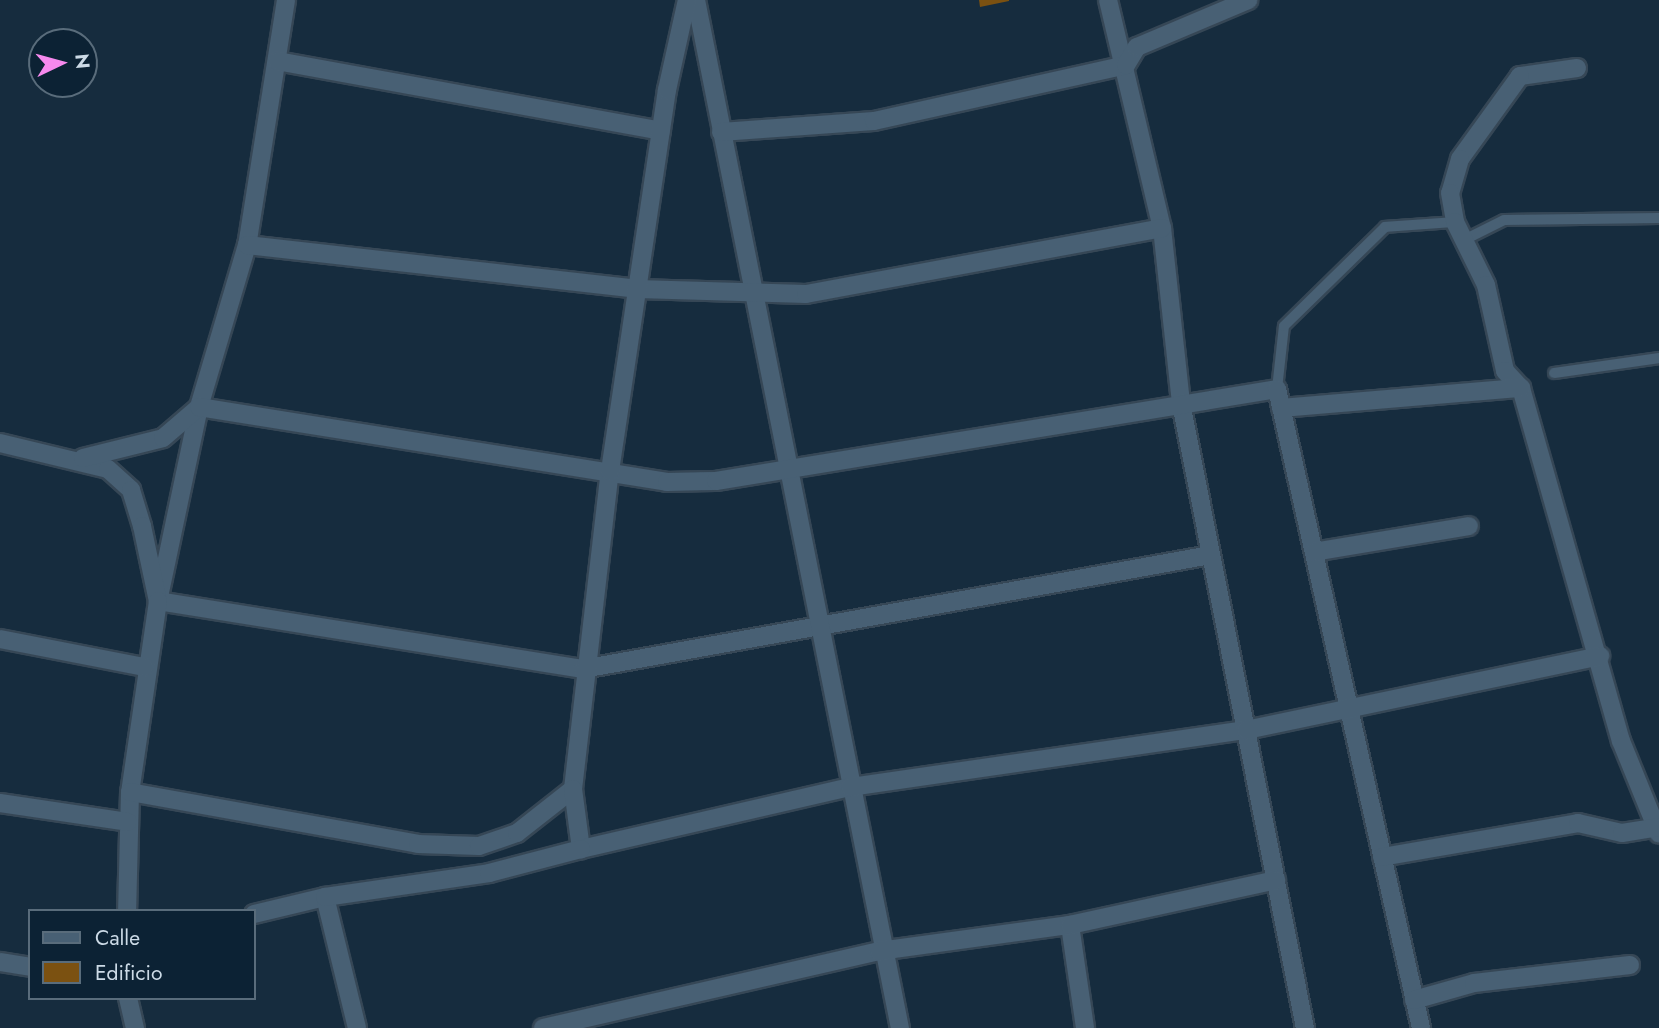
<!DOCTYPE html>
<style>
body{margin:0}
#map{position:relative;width:1659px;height:1028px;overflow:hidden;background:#162c3e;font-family:Jost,sans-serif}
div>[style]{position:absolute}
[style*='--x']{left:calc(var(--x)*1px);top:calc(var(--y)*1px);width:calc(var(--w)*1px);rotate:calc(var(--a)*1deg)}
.building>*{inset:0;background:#7b5111}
.roads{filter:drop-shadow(2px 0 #364756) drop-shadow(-2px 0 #364756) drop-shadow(0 2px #364756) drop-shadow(0 -2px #364756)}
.service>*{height:10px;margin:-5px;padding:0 5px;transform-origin:5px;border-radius:5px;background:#486074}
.minor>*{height:18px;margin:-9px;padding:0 9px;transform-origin:9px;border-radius:9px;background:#486074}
span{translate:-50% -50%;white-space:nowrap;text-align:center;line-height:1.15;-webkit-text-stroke:5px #0c2234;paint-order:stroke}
.legend{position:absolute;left:28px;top:909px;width:228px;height:91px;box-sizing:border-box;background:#0c2234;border:2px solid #596c7b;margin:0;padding:9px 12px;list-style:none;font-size:21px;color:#ccdae6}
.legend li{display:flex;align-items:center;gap:14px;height:35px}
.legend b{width:35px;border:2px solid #596c7b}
.north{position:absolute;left:28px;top:28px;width:70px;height:70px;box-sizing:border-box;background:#0c2234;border:2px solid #596c7b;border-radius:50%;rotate:85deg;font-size:19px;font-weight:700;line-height:28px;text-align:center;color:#ccdae6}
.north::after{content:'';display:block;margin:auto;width:24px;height:32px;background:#f689ed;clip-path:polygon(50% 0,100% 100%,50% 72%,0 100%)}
</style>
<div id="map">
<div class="building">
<i style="clip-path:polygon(979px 0,1009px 0,1009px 1px,980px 7px)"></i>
</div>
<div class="roads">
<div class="service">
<i style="--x:1466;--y:239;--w:42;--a:-26.6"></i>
<i style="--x:1504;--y:220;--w:155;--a:-0.7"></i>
<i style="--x:1554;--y:373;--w:106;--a:-8.1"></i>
<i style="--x:1277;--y:389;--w:63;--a:-83.7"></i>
<i style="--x:1284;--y:326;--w:141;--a:-44.4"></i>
<i style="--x:1385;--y:227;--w:70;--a:-4.1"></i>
</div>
<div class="minor">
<i style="--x:286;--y:0;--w:248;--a:99"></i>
<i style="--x:247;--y:245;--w:169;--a:106.5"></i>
<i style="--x:199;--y:407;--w:198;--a:101.9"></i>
<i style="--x:158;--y:601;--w:430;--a:9.1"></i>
<i style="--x:583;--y:669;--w:637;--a:-10.3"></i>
<i style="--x:696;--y:0;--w:1048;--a:78.78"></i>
<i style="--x:1108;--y:0;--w:234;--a:76.7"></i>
<i style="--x:1162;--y:228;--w:176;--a:83.8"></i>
<i style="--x:1181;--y:403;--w:637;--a:78.78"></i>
<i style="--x:277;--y:61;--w:390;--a:10.3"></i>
<i style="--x:1577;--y:68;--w:58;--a:172"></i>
<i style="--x:1520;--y:76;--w:102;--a:125.9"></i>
<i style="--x:1460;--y:159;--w:35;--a:106"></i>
<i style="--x:1450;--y:193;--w:29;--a:80"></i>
<i style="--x:1455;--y:222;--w:70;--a:63.8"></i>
<i style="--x:1486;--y:285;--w:88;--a:77.5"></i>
<i style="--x:1505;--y:371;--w:23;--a:47"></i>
<i style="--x:1521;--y:388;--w:367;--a:74.2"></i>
<i style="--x:1621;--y:741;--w:100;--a:67.8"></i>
<i style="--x:721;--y:132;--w:153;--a:-4.1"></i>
<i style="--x:874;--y:121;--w:258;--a:-12.5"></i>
<i style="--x:1126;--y:65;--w:21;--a:-59"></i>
<i style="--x:1137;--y:47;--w:121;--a:-22.9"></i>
<i style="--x:247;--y:245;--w:392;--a:6.4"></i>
<i style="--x:637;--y:289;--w:169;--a:1.7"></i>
<i style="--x:806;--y:294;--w:362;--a:-10.5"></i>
<i style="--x:1281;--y:408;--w:241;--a:-4.8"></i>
<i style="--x:0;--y:443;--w:111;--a:13.5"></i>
<i style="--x:108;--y:469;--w:31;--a:42"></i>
<i style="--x:131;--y:490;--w:38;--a:73"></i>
<i style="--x:142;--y:526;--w:77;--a:78"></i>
<i style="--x:158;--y:601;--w:193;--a:98.3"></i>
<i style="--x:130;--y:792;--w:119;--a:91.4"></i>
<i style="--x:83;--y:458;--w:82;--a:-14"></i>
<i style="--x:163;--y:438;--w:48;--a:-40.7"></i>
<i style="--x:199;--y:407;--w:474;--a:9.1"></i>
<i style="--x:667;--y:482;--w:49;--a:-1.2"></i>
<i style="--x:716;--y:481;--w:568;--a:-9.31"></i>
<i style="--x:1277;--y:389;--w:655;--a:77.3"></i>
<i style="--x:1314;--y:552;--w:157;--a:-9.5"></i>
<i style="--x:0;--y:639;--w:147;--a:11"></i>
<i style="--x:573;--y:789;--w:320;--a:-83.4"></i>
<i style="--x:610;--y:471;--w:385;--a:-81.5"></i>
<i style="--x:667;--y:90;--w:92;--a:-77.5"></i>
<i style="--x:130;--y:792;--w:293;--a:10.2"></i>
<i style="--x:418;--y:844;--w:61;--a:1.9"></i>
<i style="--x:479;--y:846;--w:40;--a:-18.9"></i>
<i style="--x:517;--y:833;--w:71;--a:-38.2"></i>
<i style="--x:573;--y:789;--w:61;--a:82.4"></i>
<i style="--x:581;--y:849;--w:276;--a:-13"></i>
<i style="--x:850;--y:787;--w:400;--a:-8.2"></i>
<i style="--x:1246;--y:730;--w:362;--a:-11.8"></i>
<i style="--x:0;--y:803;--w:129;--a:8.4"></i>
<i style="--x:1382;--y:857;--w:199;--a:-9.8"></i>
<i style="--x:1578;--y:823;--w:45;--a:12.8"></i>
<i style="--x:1622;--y:833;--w:37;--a:-9"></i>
<i style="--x:254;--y:914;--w:73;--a:-13.5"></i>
<i style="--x:1070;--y:925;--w:104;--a:81.7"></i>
<i style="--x:0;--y:962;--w:30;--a:9"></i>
<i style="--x:128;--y:998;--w:31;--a:77"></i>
<i style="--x:1414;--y:1000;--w:62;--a:-15.8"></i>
<i style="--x:1474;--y:983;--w:157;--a:-6.6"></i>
<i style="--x:357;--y:1028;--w:135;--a:-103.7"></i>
<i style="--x:325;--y:897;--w:166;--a:-8.3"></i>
<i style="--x:489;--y:873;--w:95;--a:-14.6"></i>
<i style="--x:543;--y:1028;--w:345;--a:-12.9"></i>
<i style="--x:879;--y:951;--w:193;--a:-7.8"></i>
<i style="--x:1070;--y:925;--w:211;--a:-12.3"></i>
</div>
</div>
<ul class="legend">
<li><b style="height:9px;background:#486074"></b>Calle</li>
<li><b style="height:19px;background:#7b5111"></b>Edificio</li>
</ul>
<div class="north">N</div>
</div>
